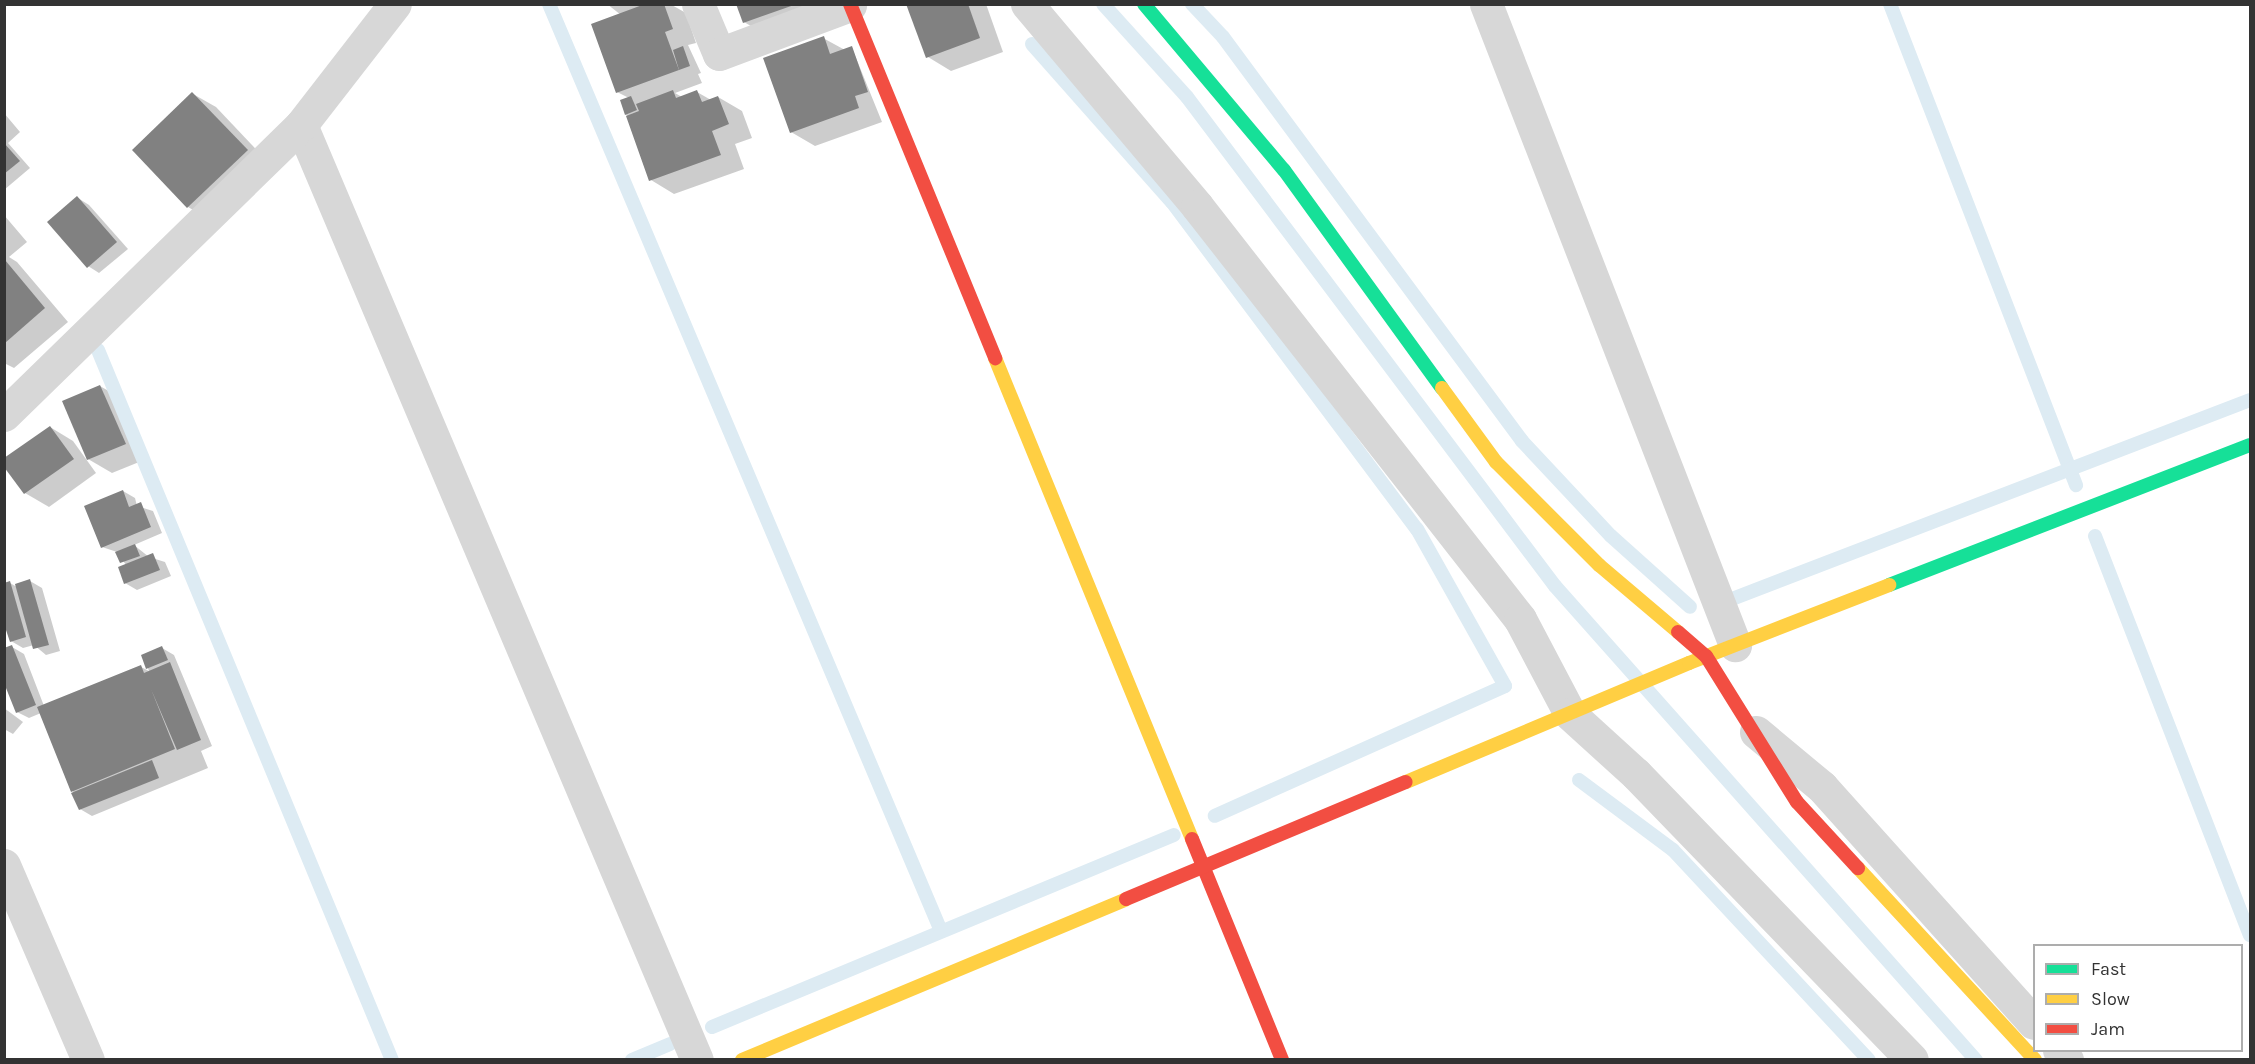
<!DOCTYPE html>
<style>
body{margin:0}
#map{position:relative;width:2255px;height:1064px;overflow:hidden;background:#fff;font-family:Karla,sans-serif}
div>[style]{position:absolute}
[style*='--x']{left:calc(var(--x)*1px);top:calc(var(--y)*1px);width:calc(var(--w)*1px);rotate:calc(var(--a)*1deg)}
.shadow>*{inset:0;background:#0003}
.stream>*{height:14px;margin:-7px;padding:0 7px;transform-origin:7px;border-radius:7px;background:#ddebf3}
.building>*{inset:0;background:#818181}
.street>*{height:33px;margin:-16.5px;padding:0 16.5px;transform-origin:16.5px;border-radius:16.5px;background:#d7d7d7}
.fast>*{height:14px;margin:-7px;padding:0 7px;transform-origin:7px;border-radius:7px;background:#16e098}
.slow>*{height:14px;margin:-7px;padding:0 7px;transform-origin:7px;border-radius:7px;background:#ffcf43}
.jam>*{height:14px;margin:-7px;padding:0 7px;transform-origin:7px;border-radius:7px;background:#f24e42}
span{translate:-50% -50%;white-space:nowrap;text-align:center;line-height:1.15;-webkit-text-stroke:6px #fff;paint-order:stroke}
.frame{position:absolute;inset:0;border:6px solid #333;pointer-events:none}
.legend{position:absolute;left:2033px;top:944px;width:210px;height:108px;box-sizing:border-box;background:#fff;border:2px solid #adadad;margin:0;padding:8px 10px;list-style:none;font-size:18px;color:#333}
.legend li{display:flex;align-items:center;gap:12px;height:30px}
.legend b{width:30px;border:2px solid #adadad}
</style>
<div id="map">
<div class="shadow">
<i style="clip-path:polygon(607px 4px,670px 4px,686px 13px,696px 43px,688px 45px,701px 73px,698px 74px,702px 83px,675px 93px,682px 97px,697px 92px,711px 100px,718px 97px,742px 111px,752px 138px,735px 144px,744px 169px,674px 194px,651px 180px,626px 114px,629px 98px,617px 92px,621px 15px)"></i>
<i style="clip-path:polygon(737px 4px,831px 4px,768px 36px,744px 22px)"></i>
<i style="clip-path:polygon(908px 4px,986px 4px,1003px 52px,951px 71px,928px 57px)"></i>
<i style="clip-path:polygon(823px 38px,845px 50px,852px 48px,882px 122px,815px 146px,791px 132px)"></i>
<i style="clip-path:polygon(193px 94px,216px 107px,270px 164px,212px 221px,188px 207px,134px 150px)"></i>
<i style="clip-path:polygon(4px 113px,20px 132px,8px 143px,30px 168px,4px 190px)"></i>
<i style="clip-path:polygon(78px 198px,89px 205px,128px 249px,99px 273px,88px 266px)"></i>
<i style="clip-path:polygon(4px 215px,27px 242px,9px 257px,17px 262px,68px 322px,14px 368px,4px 363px)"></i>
<i style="clip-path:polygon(100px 386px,124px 400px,149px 458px,112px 473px,88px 459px)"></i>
<i style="clip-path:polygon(50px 427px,73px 441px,96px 473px,49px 507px,25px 493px,4px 464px)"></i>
<i style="clip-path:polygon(123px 491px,135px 498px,137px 506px,153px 511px,162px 533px,134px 545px,149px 557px,165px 562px,171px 576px,137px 590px,125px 583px,126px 565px,117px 552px,102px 547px)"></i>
<i style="clip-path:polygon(30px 581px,42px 588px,60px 651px,46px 655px,34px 645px,23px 648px,11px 641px,10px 583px,17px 587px)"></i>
<i style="clip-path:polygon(12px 647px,24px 654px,44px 706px,141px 667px,149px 671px,143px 656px,162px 648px,174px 655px,212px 746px,201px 751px,208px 768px,92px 816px,80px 809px,41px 713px,29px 718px,17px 712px)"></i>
<i style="clip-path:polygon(4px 708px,23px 722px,13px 734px,4px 729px)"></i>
</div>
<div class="stream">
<i style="--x:549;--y:4;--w:1006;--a:67.08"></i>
<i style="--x:1103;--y:4;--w:125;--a:47.9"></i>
<i style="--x:1187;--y:97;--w:612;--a:53.04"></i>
<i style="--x:1555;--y:586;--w:634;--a:48.39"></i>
<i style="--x:1192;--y:4;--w:45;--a:46.8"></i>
<i style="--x:1223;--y:37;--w:503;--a:53.49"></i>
<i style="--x:1522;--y:441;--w:130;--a:46.9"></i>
<i style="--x:1611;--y:536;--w:106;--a:41.9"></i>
<i style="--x:1890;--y:4;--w:516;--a:68.86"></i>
<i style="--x:1032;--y:44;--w:211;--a:48.5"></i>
<i style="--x:1172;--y:202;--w:409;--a:53.2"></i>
<i style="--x:1417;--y:529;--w:180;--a:60.7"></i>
<i style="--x:1505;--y:686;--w:318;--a:155.9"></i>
<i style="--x:98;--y:350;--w:768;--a:67.51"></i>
<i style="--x:2095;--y:536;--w:428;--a:68.8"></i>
<i style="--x:1732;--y:599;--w:555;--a:-21.02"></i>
<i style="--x:1579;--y:780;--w:117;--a:36.7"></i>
<i style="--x:1673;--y:850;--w:287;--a:47"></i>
<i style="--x:712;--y:1027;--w:500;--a:-22.57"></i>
<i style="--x:632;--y:1060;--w:41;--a:-22.8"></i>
</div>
<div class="building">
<i style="clip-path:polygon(645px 4px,664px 4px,673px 29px,665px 32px,679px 70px,616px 93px,591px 24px)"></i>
<i style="clip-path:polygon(736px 4px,794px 4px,794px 5px,743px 23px)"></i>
<i style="clip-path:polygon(906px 4px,968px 4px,980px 38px,926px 58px)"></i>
<i style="clip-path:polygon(824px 36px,830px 54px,852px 46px,868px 92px,855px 96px,859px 108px,790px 133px,763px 58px)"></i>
<i style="clip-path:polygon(683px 46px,690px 66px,679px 70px,673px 50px)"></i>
<i style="clip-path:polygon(673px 90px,676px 98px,697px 90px,702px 102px,718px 96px,729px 124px,712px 131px,721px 155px,649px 181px,626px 116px,639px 111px,636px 104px)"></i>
<i style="clip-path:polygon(192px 92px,248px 150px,187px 208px,132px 150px)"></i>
<i style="clip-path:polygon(631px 96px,637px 110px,625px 115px,620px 100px)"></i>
<i style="clip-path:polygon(4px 143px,20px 161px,4px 174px)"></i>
<i style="clip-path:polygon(77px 196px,117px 242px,87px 268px,47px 222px)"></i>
<i style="clip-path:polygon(5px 260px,45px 308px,5px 343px)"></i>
<i style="clip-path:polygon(100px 385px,126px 444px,87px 460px,62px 401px)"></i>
<i style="clip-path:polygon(50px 426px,74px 459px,24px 494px,4px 467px,4px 458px)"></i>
<i style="clip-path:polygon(123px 490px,129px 507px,141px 502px,151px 527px,101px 548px,84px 506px)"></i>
<i style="clip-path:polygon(135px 544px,140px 556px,120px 563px,115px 552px)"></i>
<i style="clip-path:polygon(153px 553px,160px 570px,124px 584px,118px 567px)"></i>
<i style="clip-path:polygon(30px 579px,49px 645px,33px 649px,15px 584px)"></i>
<i style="clip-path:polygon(10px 581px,26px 637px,10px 642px,4px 624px,4px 583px)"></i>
<i style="clip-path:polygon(12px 645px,36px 705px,16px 713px,4px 683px,4px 648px)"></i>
<i style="clip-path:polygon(162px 646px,168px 660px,146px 669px,141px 655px)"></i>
<i style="clip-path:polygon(170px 662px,201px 740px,177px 750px,151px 689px,175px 749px,71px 792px,37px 707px,141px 665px,144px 673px)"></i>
<i style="clip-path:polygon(152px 760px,159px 778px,79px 810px,71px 793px)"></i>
</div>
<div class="street">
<i style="--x:698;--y:4;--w:54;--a:67.2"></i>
<i style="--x:719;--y:54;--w:140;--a:-20.5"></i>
<i style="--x:1027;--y:4;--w:264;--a:49.9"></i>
<i style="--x:1197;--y:206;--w:524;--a:51.97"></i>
<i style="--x:1520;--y:619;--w:107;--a:62.2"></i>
<i style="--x:1570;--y:714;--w:89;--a:42.3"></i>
<i style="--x:1636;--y:774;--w:397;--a:46"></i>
<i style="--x:1486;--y:4;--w:688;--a:68.77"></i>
<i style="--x:301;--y:125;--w:1015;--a:67.05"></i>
<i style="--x:4;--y:415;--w:415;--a:-44.3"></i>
<i style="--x:301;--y:125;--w:153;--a:-52.2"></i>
<i style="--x:1756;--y:732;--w:86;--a:39.8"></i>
<i style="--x:1822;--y:787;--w:317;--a:48.1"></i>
<i style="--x:4;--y:865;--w:212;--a:66.7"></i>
<i style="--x:2059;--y:1050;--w:13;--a:51"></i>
</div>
<div class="fast">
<i style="--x:1144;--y:4;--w:217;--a:49.9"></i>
<i style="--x:1284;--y:170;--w:269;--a:54.1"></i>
<i style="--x:1889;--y:585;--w:387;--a:-21.2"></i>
</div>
<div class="slow">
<i style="--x:995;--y:358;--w:520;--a:67.73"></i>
<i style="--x:1442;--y:388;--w:92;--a:53.9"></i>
<i style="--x:1496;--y:462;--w:146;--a:45"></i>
<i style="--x:1599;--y:565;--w:104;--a:40.3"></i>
<i style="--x:1406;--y:782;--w:307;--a:-22.8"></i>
<i style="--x:1689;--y:663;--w:215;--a:-21.3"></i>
<i style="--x:1858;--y:868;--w:261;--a:47.3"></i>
<i style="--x:742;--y:1060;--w:416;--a:-22.7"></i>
</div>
<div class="jam">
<i style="--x:850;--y:4;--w:383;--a:67.7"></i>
<i style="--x:1678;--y:632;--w:37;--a:41"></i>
<i style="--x:1706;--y:656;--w:172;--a:58.1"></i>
<i style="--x:1797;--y:802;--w:90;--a:47.3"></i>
<i style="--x:1192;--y:839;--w:239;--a:67.8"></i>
<i style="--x:1126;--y:899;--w:303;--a:-22.7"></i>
</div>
<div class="frame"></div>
<ul class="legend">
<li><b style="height:8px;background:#16e098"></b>Fast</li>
<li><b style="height:8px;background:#ffcf43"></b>Slow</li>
<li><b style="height:8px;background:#f24e42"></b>Jam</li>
</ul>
</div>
